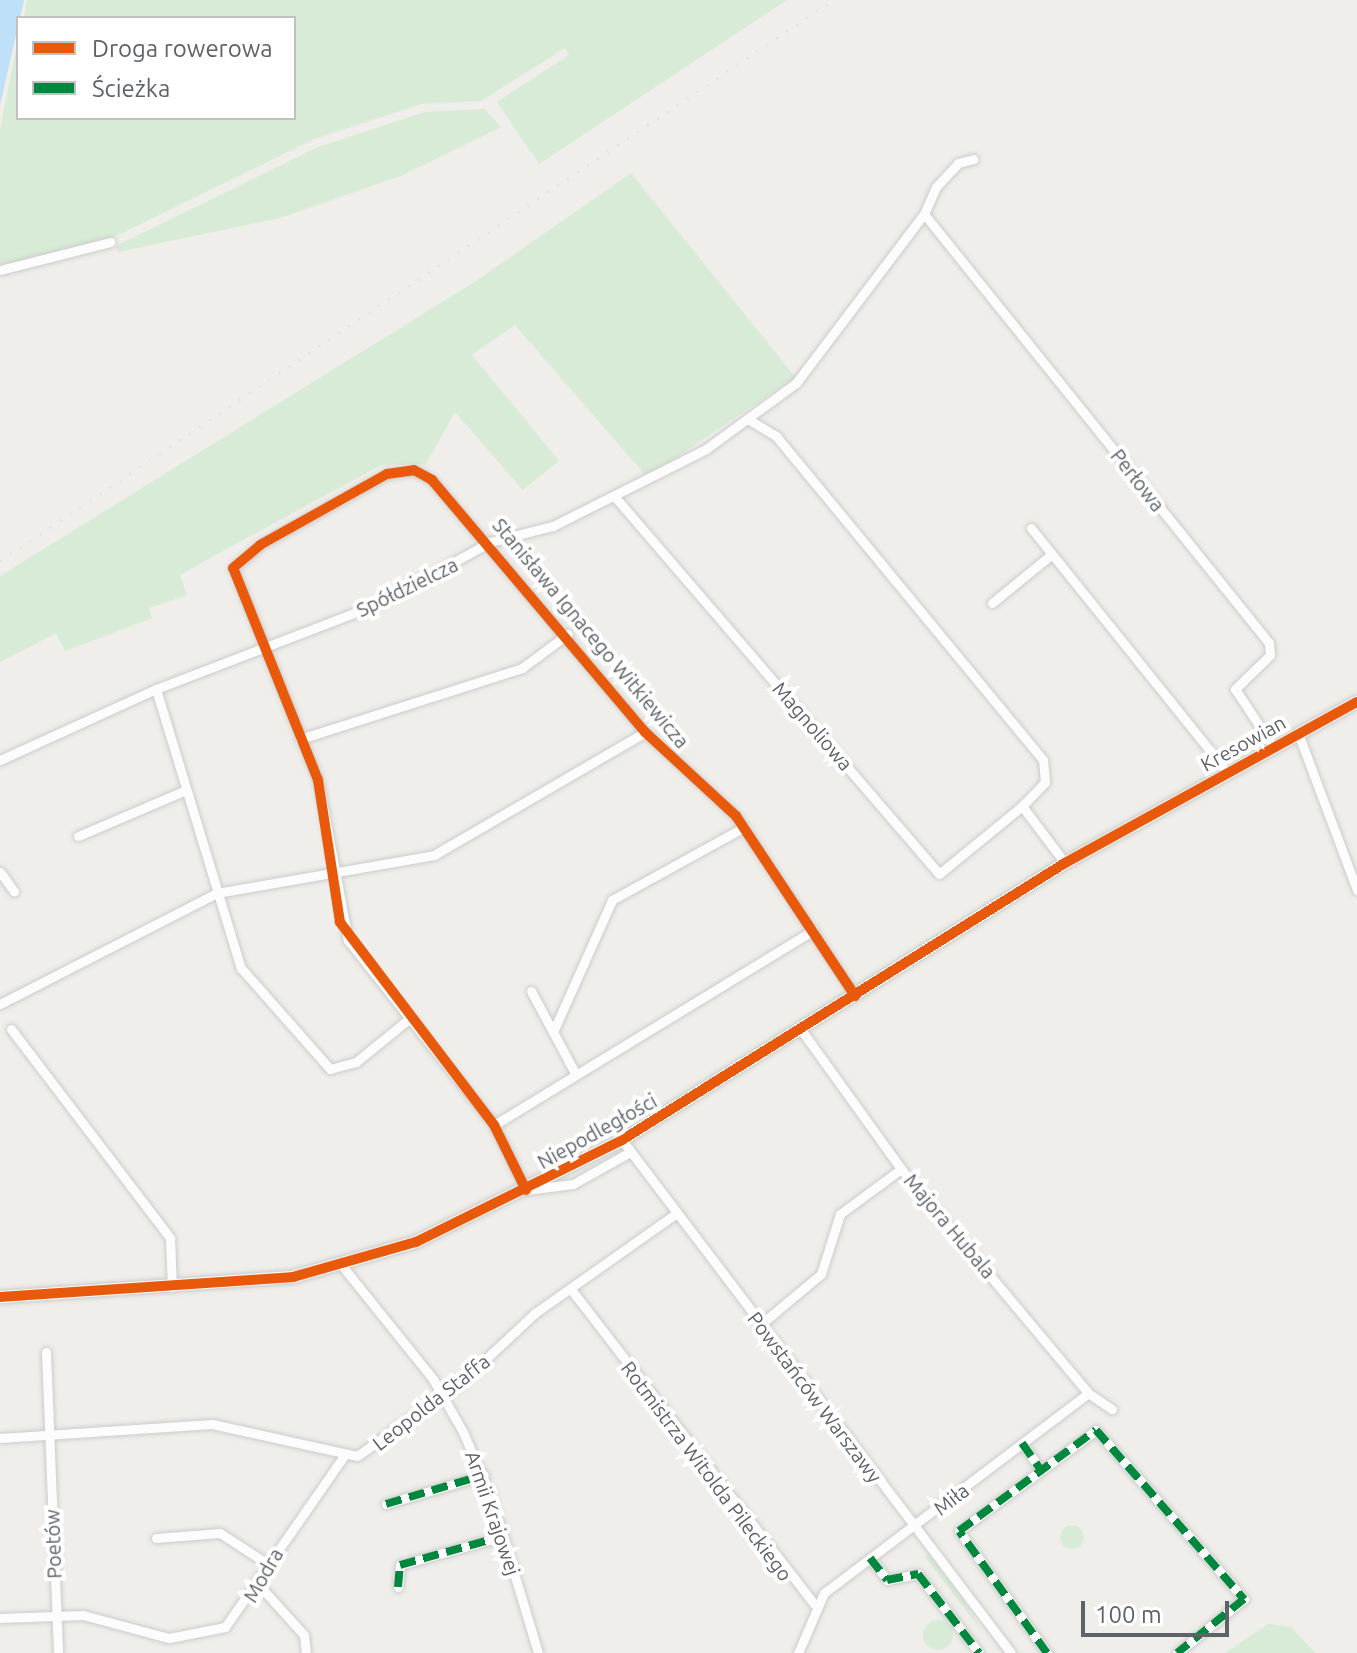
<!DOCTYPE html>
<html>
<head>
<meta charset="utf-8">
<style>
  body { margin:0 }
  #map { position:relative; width:1357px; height:1653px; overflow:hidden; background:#efeeea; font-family:Ubuntu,sans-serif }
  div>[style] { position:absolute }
  .green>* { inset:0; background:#d8ebd6 }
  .round { border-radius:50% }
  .water>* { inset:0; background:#bfe0f9 }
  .roads { filter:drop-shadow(0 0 2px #cbcccc) drop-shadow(0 0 2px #cbcccc) }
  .minor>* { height:9px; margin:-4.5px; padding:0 4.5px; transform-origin:4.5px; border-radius:4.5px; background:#fdfcfc }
  .tertiary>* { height:12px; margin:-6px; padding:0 6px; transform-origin:6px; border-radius:6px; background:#fdfcfc }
  .rail>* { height:3px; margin-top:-1.5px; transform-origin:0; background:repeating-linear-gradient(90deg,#e4e4e4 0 2px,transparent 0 12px) }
  .quiet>* { height:8px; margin-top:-4px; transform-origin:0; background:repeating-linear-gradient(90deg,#00873e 0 16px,transparent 0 24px) }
  .cycleway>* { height:10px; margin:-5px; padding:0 5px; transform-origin:5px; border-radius:5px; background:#e8590c }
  span { translate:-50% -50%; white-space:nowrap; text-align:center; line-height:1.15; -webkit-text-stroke:8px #fff; paint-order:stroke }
  .street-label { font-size:20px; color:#5f6368 }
  .legend { position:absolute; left:16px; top:16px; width:280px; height:104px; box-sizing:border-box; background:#fff; border:2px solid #bfc1c3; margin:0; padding:10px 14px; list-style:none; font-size:24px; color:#5f6368 }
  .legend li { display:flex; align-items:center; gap:16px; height:40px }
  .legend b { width:40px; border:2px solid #bfc1c3 }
  .scale { position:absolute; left:1081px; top:1601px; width:148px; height:36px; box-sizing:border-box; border:4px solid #5f6368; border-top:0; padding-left:10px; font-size:24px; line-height:28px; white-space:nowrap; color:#5f6368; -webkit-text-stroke:6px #fff; paint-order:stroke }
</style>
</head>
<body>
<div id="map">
  <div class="green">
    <i style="clip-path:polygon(27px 0,787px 0,539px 164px,497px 102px,569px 55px,565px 48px,481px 101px,422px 104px,314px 139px,112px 238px,0 268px,0 130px,18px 39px,18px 118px,294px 118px,294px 18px,24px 18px)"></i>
    <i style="clip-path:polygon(485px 109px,501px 127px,401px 176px,280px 218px,118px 252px,116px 246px,318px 147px,425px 112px)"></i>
    <i style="clip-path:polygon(631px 173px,795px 377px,647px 477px,515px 325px,472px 355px,559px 461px,523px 490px,455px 412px,426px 464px,381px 465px,223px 551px,180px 575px,187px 595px,149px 608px,152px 618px,65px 651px,56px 633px,0 662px,0 576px,476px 281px)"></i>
    <i class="round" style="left:1060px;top:1525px;width:24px;height:24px"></i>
    <i style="clip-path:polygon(928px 1554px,964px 1601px,981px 1630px,925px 1557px)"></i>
    <i class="round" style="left:923px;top:1620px;width:30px;height:30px"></i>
    <i style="clip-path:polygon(1268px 1624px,1291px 1627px,1315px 1653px,1225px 1653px)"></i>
  </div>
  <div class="water">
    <i style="clip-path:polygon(0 0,24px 0,0 105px)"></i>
  </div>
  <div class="roads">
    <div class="minor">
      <i style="left:924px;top:214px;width:551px;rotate:51.19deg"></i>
      <i style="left:1269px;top:643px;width:12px;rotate:85deg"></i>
      <i style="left:1270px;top:655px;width:49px;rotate:135.8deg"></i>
      <i style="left:1235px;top:689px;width:69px;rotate:56.3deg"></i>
      <i style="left:0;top:270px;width:114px;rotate:-14.2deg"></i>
      <i style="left:615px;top:497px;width:497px;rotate:49.3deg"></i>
      <i style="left:939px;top:874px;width:107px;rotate:-39.3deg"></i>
      <i style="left:1022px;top:806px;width:33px;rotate:-46deg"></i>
      <i style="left:1045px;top:782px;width:22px;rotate:-95deg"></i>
      <i style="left:1043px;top:760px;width:420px;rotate:-129.5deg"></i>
      <i style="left:776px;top:436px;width:33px;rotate:-149deg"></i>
      <i style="left:1031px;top:528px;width:314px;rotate:51.2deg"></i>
      <i style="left:992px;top:603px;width:77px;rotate:-39.2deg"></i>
      <i style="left:156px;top:689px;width:292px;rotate:73.1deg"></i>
      <i style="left:241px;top:968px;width:135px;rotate:48.6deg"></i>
      <i style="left:330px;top:1069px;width:27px;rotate:-15deg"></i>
      <i style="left:356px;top:1062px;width:70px;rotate:-39.2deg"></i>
      <i style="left:1298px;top:733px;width:168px;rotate:69.4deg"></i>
      <i style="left:300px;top:739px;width:233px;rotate:-17.7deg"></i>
      <i style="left:522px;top:668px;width:57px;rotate:-36.5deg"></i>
      <i style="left:0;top:760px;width:171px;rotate:-24.5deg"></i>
      <i style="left:156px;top:689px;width:240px;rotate:-21deg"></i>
      <i style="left:380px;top:603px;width:126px;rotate:-29deg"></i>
      <i style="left:490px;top:542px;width:65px;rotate:-14.3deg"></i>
      <i style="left:553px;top:526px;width:171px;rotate:-26.7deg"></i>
      <i style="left:706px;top:449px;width:112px;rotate:-36.3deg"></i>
      <i style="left:796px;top:383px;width:212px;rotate:-52.9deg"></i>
      <i style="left:924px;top:214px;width:30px;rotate:-66deg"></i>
      <i style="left:936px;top:187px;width:33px;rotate:-47deg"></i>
      <i style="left:958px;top:163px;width:16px;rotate:-14deg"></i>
      <i style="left:1022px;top:806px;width:71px;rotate:53deg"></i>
      <i style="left:78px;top:836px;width:117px;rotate:-23.1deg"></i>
      <i style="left:0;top:872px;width:24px;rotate:54deg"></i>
      <i style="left:531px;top:991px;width:95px;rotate:61.8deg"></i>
      <i style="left:0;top:1004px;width:244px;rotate:-27.1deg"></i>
      <i style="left:217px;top:893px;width:220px;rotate:-9.9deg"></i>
      <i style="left:434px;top:855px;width:244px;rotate:-30.2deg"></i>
      <i style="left:11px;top:1029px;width:263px;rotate:52.7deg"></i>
      <i style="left:170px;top:1238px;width:49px;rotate:87.7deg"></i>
      <i style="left:802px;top:1031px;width:170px;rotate:54.3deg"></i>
      <i style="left:901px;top:1169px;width:292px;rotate:50.1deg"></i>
      <i style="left:1088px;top:1393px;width:29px;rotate:34deg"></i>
      <i style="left:553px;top:1032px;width:145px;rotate:-65.9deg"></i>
      <i style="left:612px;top:900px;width:151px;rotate:-28.9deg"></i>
      <i style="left:494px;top:1125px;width:374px;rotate:-31.4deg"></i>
      <i style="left:622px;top:1140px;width:644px;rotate:52.83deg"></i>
      <i style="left:630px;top:1152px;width:65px;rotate:150.7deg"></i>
      <i style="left:573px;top:1184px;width:47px;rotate:172.7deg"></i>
      <i style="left:526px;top:1190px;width:72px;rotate:-116.2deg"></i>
      <i style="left:494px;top:1125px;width:236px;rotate:-128.3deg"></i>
      <i style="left:348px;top:940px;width:163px;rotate:-100.6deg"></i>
      <i style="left:318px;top:780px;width:228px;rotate:-111.8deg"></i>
      <i style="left:233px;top:568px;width:35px;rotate:-40deg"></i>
      <i style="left:260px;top:545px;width:145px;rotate:-29.2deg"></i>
      <i style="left:387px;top:474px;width:27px;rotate:-8deg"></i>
      <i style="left:414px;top:470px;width:21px;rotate:29deg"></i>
      <i style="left:432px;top:480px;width:330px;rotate:49.8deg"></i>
      <i style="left:645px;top:732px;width:124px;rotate:42.7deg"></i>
      <i style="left:736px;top:816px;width:216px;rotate:56.5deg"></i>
      <i style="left:343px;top:1267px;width:144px;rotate:51.2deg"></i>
      <i style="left:433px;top:1379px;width:61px;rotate:60.5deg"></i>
      <i style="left:463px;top:1432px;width:71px;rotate:66.7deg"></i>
      <i style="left:491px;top:1497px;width:163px;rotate:73.2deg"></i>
      <i style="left:573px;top:1292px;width:394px;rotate:52.3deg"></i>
      <i style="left:760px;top:1325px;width:80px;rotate:-39.9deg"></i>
      <i style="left:821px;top:1274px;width:63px;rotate:-72.4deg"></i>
      <i style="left:840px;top:1214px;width:76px;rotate:-36.4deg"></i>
      <i style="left:46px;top:1352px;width:301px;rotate:87.7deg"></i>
      <i style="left:0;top:1438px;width:212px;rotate:-3.8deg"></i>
      <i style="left:212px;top:1424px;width:148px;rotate:12.4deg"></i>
      <i style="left:357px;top:1456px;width:123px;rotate:-35.1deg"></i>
      <i style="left:458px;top:1385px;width:105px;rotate:-43.1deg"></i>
      <i style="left:535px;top:1313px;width:170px;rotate:-35.2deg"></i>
      <i style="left:1022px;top:1443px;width:32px;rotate:55deg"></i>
      <i style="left:386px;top:1504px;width:102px;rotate:-16.5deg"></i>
      <i style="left:156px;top:1538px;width:64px;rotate:-4.5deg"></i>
      <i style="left:220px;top:1533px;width:55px;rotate:33.1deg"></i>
      <i style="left:870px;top:1558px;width:28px;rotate:52deg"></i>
      <i style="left:887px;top:1580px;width:32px;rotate:-11deg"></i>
      <i style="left:918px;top:1574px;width:100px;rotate:52.3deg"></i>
      <i style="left:258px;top:1584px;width:69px;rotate:48deg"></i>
      <i style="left:304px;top:1635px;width:18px;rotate:84deg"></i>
      <i style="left:398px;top:1587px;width:22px;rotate:-85deg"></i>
      <i style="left:400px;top:1565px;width:107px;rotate:-15.7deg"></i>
      <i style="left:0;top:1618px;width:83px;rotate:-2.1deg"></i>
      <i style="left:83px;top:1615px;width:89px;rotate:15deg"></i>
      <i style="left:169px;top:1638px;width:57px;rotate:-11.1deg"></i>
      <i style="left:225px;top:1627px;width:208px;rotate:-55.2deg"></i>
      <i style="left:798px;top:1653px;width:65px;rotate:-66.6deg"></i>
      <i style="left:824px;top:1593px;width:331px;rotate:-37.1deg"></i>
      <i style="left:1047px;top:1653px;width:150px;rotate:-125.8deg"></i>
      <i style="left:959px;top:1531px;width:170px;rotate:-36.4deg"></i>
      <i style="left:1096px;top:1430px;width:225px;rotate:48.8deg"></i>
      <i style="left:1244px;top:1599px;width:86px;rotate:141.1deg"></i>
    </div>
    <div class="tertiary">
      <i style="left:0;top:1297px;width:294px;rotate:-3.9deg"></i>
      <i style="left:293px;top:1277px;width:128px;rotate:-15.9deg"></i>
      <i style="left:416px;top:1242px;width:230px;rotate:-26.3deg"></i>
      <i style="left:622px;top:1140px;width:522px;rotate:-32.02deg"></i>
      <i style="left:1065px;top:863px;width:333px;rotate:-28.9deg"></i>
    </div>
  </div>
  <div class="rail">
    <i style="left:0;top:561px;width:1004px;rotate:-33.96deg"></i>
  </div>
  <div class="quiet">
    <i style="left:1022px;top:1443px;width:32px;rotate:55deg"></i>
    <i style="left:386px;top:1504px;width:102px;rotate:-16.5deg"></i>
    <i style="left:870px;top:1558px;width:28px;rotate:52deg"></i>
    <i style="left:887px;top:1580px;width:32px;rotate:-11deg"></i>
    <i style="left:918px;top:1574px;width:100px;rotate:52.3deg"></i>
    <i style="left:398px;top:1587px;width:22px;rotate:-85deg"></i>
    <i style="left:400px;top:1565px;width:107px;rotate:-15.7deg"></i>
    <i style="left:1047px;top:1653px;width:150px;rotate:-125.8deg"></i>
    <i style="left:959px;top:1531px;width:170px;rotate:-36.4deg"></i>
    <i style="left:1096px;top:1430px;width:225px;rotate:48.8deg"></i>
    <i style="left:1244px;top:1599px;width:86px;rotate:141.1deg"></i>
  </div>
  <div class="cycleway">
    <i style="left:526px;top:1190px;width:72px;rotate:-116.2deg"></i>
    <i style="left:494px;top:1125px;width:255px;rotate:-127.2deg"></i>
    <i style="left:340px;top:922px;width:144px;rotate:-98.8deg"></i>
    <i style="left:318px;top:780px;width:228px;rotate:-111.8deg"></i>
    <i style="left:233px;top:568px;width:35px;rotate:-40deg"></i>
    <i style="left:260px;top:545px;width:145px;rotate:-29.2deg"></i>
    <i style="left:387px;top:474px;width:27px;rotate:-8deg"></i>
    <i style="left:414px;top:470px;width:21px;rotate:29deg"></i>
    <i style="left:432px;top:480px;width:330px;rotate:49.8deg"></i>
    <i style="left:645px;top:732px;width:124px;rotate:42.7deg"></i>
    <i style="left:736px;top:816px;width:216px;rotate:56.5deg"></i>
    <i style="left:0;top:1297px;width:294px;rotate:-3.9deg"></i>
    <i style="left:293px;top:1277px;width:128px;rotate:-15.9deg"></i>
    <i style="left:416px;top:1242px;width:230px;rotate:-26.3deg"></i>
    <i style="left:622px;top:1140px;width:522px;rotate:-32.02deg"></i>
    <i style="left:1065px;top:863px;width:333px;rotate:-28.9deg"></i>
  </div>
  <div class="street-label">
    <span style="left:1138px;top:480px;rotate:52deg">Perłowa</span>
    <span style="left:407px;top:587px;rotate:-26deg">Spółdzielcza</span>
    <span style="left:591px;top:633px;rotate:50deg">Stanisława Ignacego Witkiewicza</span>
    <span style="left:813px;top:726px;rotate:49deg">Magnoliowa</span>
    <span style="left:1243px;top:743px;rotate:-29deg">Kresowian</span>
    <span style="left:597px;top:1131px;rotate:-29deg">Niepodległości</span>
    <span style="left:950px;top:1226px;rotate:50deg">Majora Hubala</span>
    <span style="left:815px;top:1397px;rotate:53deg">Powstańców Warszawy</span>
    <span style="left:431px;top:1402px;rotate:-38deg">Leopolda Staffa</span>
    <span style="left:707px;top:1471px;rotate:53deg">Rotmistrza Witolda Pileckiego</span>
    <span style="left:951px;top:1499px;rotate:-37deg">Miła</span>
    <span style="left:493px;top:1513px;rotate:71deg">Armii Krajowej</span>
    <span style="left:53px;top:1544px;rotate:-92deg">Poetów</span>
    <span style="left:263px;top:1575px;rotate:-60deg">Modra</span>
  </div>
  <ul class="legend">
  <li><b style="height:10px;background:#e8590c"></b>Droga rowerowa</li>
  <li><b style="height:10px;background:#00873e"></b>Ścieżka</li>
  </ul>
  <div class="scale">100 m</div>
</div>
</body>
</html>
